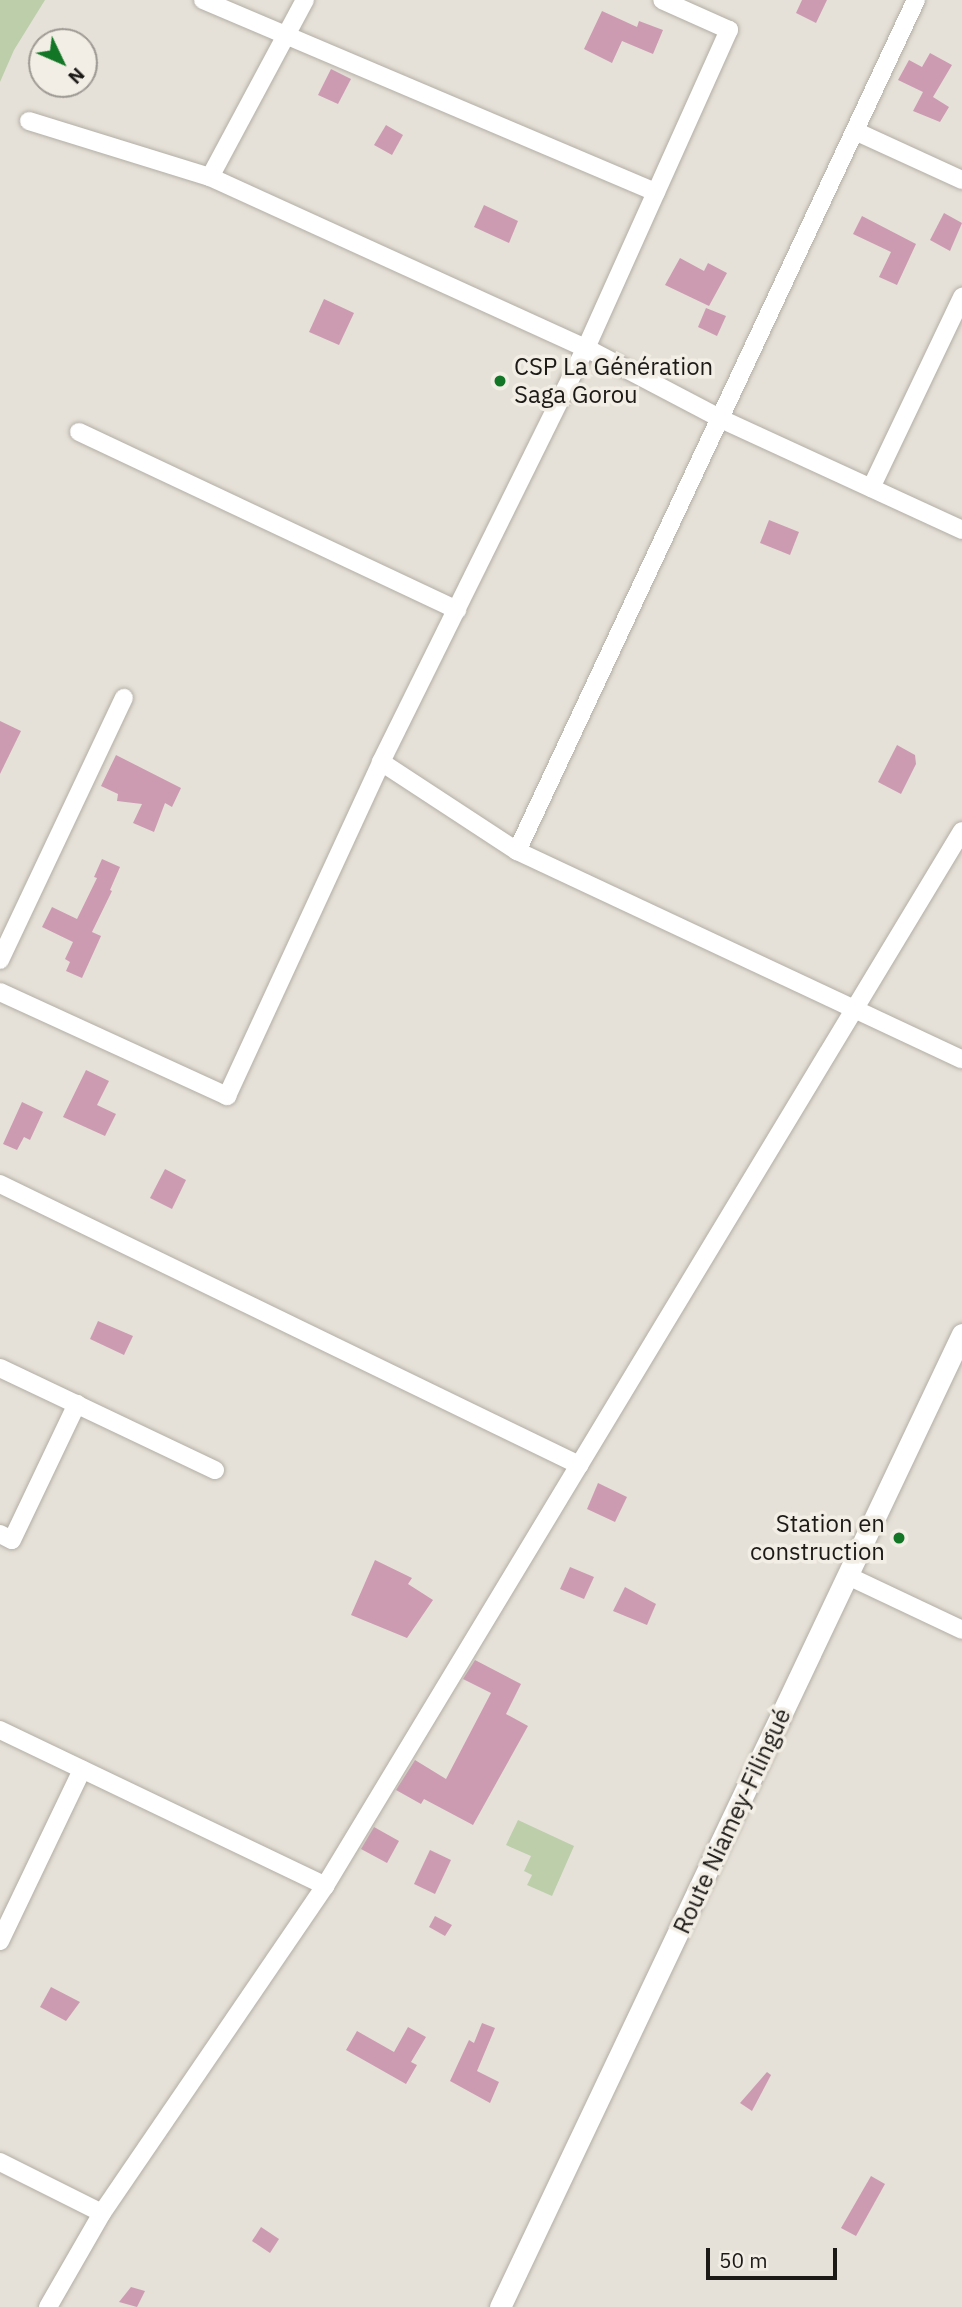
<!DOCTYPE html>
<html>
<head>
<meta charset="utf-8">
<style>
  body { margin:0 }
  #map { position:relative; width:962px; height:2307px; overflow:hidden; background:#e6e1d8; font-family:"IBM Plex Sans",sans-serif }
  div>[style] { position:absolute }
  .green>* { inset:0; background:#bccfaa }
  .building>* { inset:0; background:#cc9bb2 }
  .roads { filter:drop-shadow(0 0 2px #b3aea6) drop-shadow(0 0 2px #b3aea6) }
  .minor>* { height:18px; margin:-9px; padding:0 9px; transform-origin:9px; border-radius:9px; background:#fff }
  .major>* { height:21px; margin:-10.5px; padding:0 10.5px; transform-origin:10.5px; border-radius:10.5px; background:#fff }
  .dots>* { width:19px; height:19px; translate:-50% -50%; box-sizing:border-box; border:4px solid #f3eee5; border-radius:50% }
  span { translate:-50% -50%; white-space:nowrap; text-align:center; line-height:1.15; -webkit-text-stroke:7px #f3eee5; paint-order:stroke }
  .poi-label { font-size:24px; color:#1c1a17 }
  .left { translate:0 -50%; text-align:left }
  .right { translate:-100% -50%; text-align:right }
  .street-label { font-size:24px; color:#1c1a17 }
  .north { position:absolute; left:28px; top:28px; width:70px; height:70px; box-sizing:border-box; background:#f3eee5; border:2px solid #9d9993; border-radius:50%; rotate:134deg; font-size:19px; font-weight:700; line-height:28px; text-align:center; color:#1c1a17 }
  .north::after { content:''; display:block; margin:auto; width:24px; height:32px; background:#137626; clip-path:polygon(50% 0,100% 100%,50% 72%,0 100%) }
  .scale { position:absolute; left:706px; top:2248px; width:131px; height:32px; box-sizing:border-box; border:4px solid #1c1a17; border-top:0; padding-left:9px; font-size:21px; line-height:24px; white-space:nowrap; color:#1c1a17; -webkit-text-stroke:5px #f3eee5; paint-order:stroke }
</style>
</head>
<body>
<div id="map">
  <div class="green">
    <i style="clip-path:polygon(0 0,45px 0,14px 50px,0 82px)"></i>
    <i style="clip-path:polygon(518px 1820px,574px 1846px,552px 1896px,527px 1885px,532px 1875px,524px 1871px,531px 1856px,506px 1845px)"></i>
  </div>
  <div class="building">
    <i style="clip-path:polygon(802px 0,827px 0,816px 23px,796px 13px)"></i>
    <i style="clip-path:polygon(602px 11px,637px 27px,639px 21px,663px 30px,653px 54px,622px 41px,612px 63px,584px 49px)"></i>
    <i style="clip-path:polygon(930px 53px,952px 65px,933px 97px,949px 107px,940px 122px,913px 111px,923px 92px,898px 80px,909px 60px,922px 67px)"></i>
    <i style="clip-path:polygon(331px 69px,351px 79px,338px 104px,318px 95px)"></i>
    <i style="clip-path:polygon(386px 125px,403px 135px,392px 155px,374px 145px)"></i>
    <i style="clip-path:polygon(484px 205px,518px 221px,509px 243px,474px 227px)"></i>
    <i style="clip-path:polygon(944px 213px,962px 223px,950px 251px,930px 240px)"></i>
    <i style="clip-path:polygon(862px 216px,916px 244px,897px 285px,879px 277px,891px 252px,853px 234px)"></i>
    <i style="clip-path:polygon(680px 258px,704px 271px,708px 263px,727px 273px,709px 306px,665px 285px)"></i>
    <i style="clip-path:polygon(324px 299px,354px 313px,339px 345px,309px 332px)"></i>
    <i style="clip-path:polygon(706px 308px,726px 316px,717px 336px,698px 327px)"></i>
    <i style="clip-path:polygon(769px 520px,799px 532px,790px 555px,760px 543px)"></i>
    <i style="clip-path:polygon(0 721px,21px 731px,0 774px)"></i>
    <i style="clip-path:polygon(897px 745px,915px 755px,916px 764px,901px 794px,878px 782px)"></i>
    <i style="clip-path:polygon(116px 755px,181px 788px,172px 807px,165px 803px,154px 832px,133px 823px,142px 804px,117px 801px,118px 794px,101px 786px)"></i>
    <i style="clip-path:polygon(102px 859px,120px 867px,110px 890px,112px 891px,92px 932px,101px 936px,82px 978px,66px 971px,70px 962px,65px 959px,73px 942px,42px 927px,52px 907px,77px 919px,97px 878px,94px 877px)"></i>
    <i style="clip-path:polygon(86px 1070px,109px 1081px,97px 1105px,116px 1114px,105px 1136px,63px 1117px)"></i>
    <i style="clip-path:polygon(22px 1102px,43px 1112px,30px 1140px,24px 1137px,17px 1150px,3px 1144px)"></i>
    <i style="clip-path:polygon(165px 1169px,186px 1180px,172px 1209px,150px 1198px)"></i>
    <i style="clip-path:polygon(98px 1321px,133px 1336px,124px 1355px,90px 1339px)"></i>
    <i style="clip-path:polygon(598px 1483px,627px 1497px,615px 1522px,587px 1509px)"></i>
    <i style="clip-path:polygon(375px 1560px,412px 1578px,408px 1584px,433px 1600px,407px 1638px,351px 1615px)"></i>
    <i style="clip-path:polygon(570px 1567px,594px 1577px,584px 1599px,560px 1589px)"></i>
    <i style="clip-path:polygon(625px 1587px,656px 1604px,647px 1625px,613px 1611px)"></i>
    <i style="clip-path:polygon(475px 1660px,521px 1684px,506px 1714px,528px 1726px,473px 1825px,424px 1799px,421px 1804px,396px 1790px,415px 1760px,446px 1779px,491px 1693px,463px 1679px)"></i>
    <i style="clip-path:polygon(374px 1827px,399px 1841px,387px 1863px,361px 1849px)"></i>
    <i style="clip-path:polygon(430px 1850px,451px 1860px,435px 1894px,414px 1884px)"></i>
    <i style="clip-path:polygon(435px 1916px,452px 1925px,445px 1936px,429px 1927px)"></i>
    <i style="clip-path:polygon(51px 1987px,80px 2002px,66px 2021px,40px 2007px)"></i>
    <i style="clip-path:polygon(482px 2023px,495px 2028px,477px 2071px,499px 2082px,490px 2103px,450px 2081px,469px 2040px,474px 2043px)"></i>
    <i style="clip-path:polygon(408px 2027px,426px 2037px,411px 2062px,417px 2065px,406px 2084px,346px 2050px,357px 2031px,394px 2052px)"></i>
    <i style="clip-path:polygon(767px 2072px,771px 2075px,752px 2111px,740px 2103px)"></i>
    <i style="clip-path:polygon(871px 2176px,885px 2184px,856px 2236px,841px 2228px)"></i>
    <i style="clip-path:polygon(261px 2227px,279px 2239px,270px 2253px,252px 2241px)"></i>
    <i style="clip-path:polygon(131px 2287px,145px 2291px,137px 2307px,119px 2302px)"></i>
  </div>
  <div class="roads">
    <div class="minor">
      <i style="left:203px;top:0;width:492px;rotate:23deg"></i>
      <i style="left:29px;top:121px;width:189px;rotate:17.2deg"></i>
      <i style="left:210px;top:177px;width:413px;rotate:24.5deg"></i>
      <i style="left:586px;top:348px;width:153px;rotate:27.7deg"></i>
      <i style="left:721px;top:419px;width:265px;rotate:24.7deg"></i>
      <i style="left:855px;top:131px;width:118px;rotate:24.6deg"></i>
      <i style="left:210px;top:177px;width:201px;rotate:-61.8deg"></i>
      <i style="left:79px;top:432px;width:418px;rotate:25.2deg"></i>
      <i style="left:871px;top:488px;width:212px;rotate:-64.5deg"></i>
      <i style="left:381px;top:762px;width:163px;rotate:33.2deg"></i>
      <i style="left:517px;top:851px;width:491px;rotate:25.1deg"></i>
      <i style="left:517px;top:851px;width:940px;rotate:-64.88deg"></i>
      <i style="left:0;top:960px;width:290px;rotate:-64.7deg"></i>
      <i style="left:0;top:992px;width:250px;rotate:24.6deg"></i>
      <i style="left:227px;top:1096px;width:368px;rotate:-65.2deg"></i>
      <i style="left:381px;top:762px;width:462px;rotate:-63.7deg"></i>
      <i style="left:586px;top:348px;width:349px;rotate:-65.8deg"></i>
      <i style="left:729px;top:30px;width:73px;rotate:-155.9deg"></i>
      <i style="left:0;top:1184px;width:644px;rotate:25.89deg"></i>
      <i style="left:0;top:1368px;width:238px;rotate:25.4deg"></i>
      <i style="left:0;top:1534px;width:13px;rotate:27deg"></i>
      <i style="left:12px;top:1540px;width:151px;rotate:-64.5deg"></i>
      <i style="left:848px;top:1576px;width:126px;rotate:25.3deg"></i>
      <i style="left:0;top:1730px;width:361px;rotate:25.6deg"></i>
      <i style="left:0;top:1941px;width:190px;rotate:-64.4deg"></i>
      <i style="left:0;top:2162px;width:114px;rotate:26.6deg"></i>
      <i style="left:48px;top:2307px;width:108px;rotate:-60.1deg"></i>
      <i style="left:102px;top:2213px;width:396px;rotate:-55.7deg"></i>
      <i style="left:325px;top:1886px;width:1232px;rotate:-58.88deg"></i>
    </div>
    <div class="major">
      <i style="left:500px;top:2307px;width:1077px;rotate:-64.6deg"></i>
    </div>
  </div>
  <div class="dots">
    <i style="left:500px;top:381px;background:#137626"></i>
    <i style="left:899px;top:1538px;background:#137626"></i>
  </div>
  <div class="poi-label">
    <span class="left" style="left:514px;top:381px">CSP La Génération<br>Saga Gorou</span>
    <span class="right" style="left:885px;top:1538px">Station en<br>construction</span>
  </div>
  <div class="street-label">
    <span style="left:732px;top:1821px;rotate:-65deg">Route Niamey-Filingué</span>
  </div>
  <div class="north">N</div>
  <div class="scale">50 m</div>
</div>
</body>
</html>
